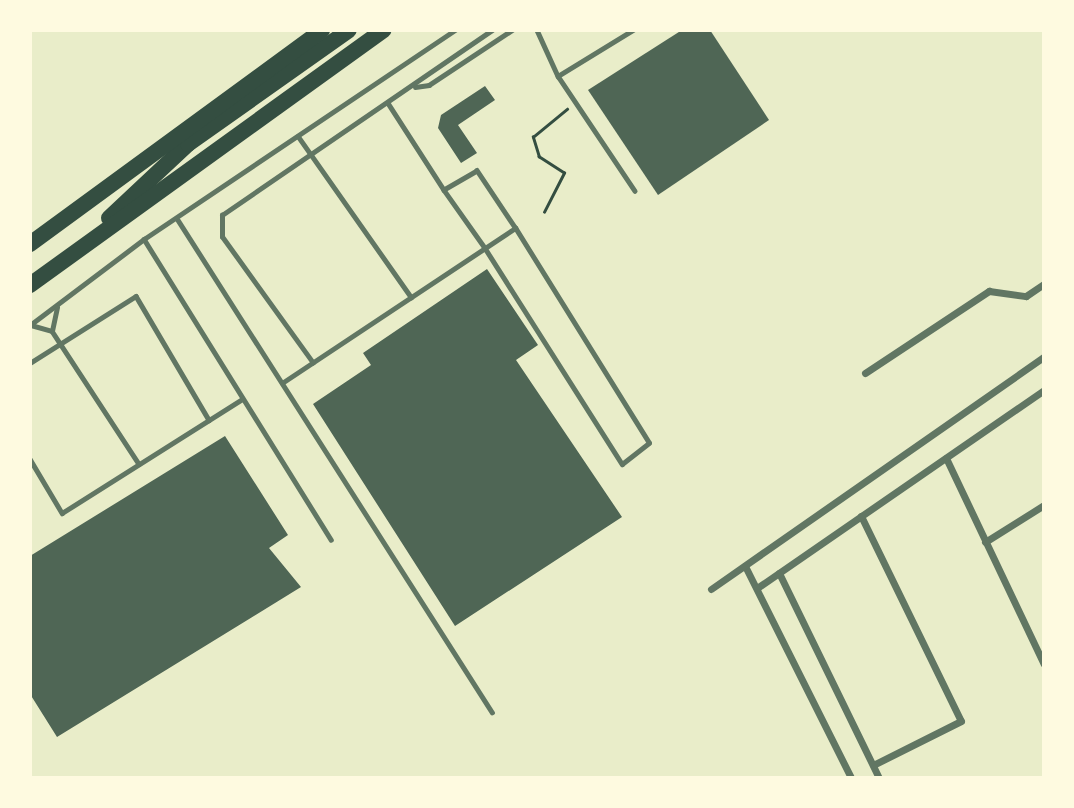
<!DOCTYPE html>
<html>
<head>
<meta charset="utf-8">
<style>
  body { margin:0 }
  #map { position:relative; width:1074px; height:808px; overflow:hidden; background:#e9edc9; font-family:Ubuntu,sans-serif }
  div>[style] { position:absolute }
  .building>* { inset:0; background:#4f6655 }
  .path>* { height:2.5px; margin:-1.25px; padding:0 1.25px; transform-origin:1.25px; border-radius:1.25px; background:#344e41 }
  .service>* { height:4.5px; margin:-2.25px; padding:0 2.25px; transform-origin:2.25px; border-radius:2.25px; background:#617663 }
  .minor>* { height:7px; margin:-3.5px; padding:0 3.5px; transform-origin:3.5px; border-radius:3.5px; background:#617663 }
  .trunk>* { height:16px; margin:-8px; padding:0 8px; transform-origin:8px; border-radius:8px; background:#344e41 }
  span { translate:-50% -50%; white-space:nowrap; text-align:center; line-height:1.15; -webkit-text-stroke:5px #fefae0; paint-order:stroke }
  .frame { position:absolute; inset:0; border:32px solid #fefae0; pointer-events:none }
</style>
</head>
<body>
<div id="map">
  <div class="building">
    <i style="clip-path:polygon(682px 30px,710px 30px,769px 120px,658px 195px,588px 90px)"></i>
    <i style="clip-path:polygon(485px 86px,495px 100px,458px 125px,477px 153px,461px 163px,438px 128px,441px 115px)"></i>
    <i style="clip-path:polygon(487px 269px,538px 345px,516px 360px,622px 517px,455px 626px,313px 404px,371px 365px,363px 353px)"></i>
    <i style="clip-path:polygon(225px 436px,288px 535px,269px 548px,301px 587px,57px 737px,30px 694px,30px 556px)"></i>
  </div>
  <div class="path">
    <i style="left:544px;top:212px;width:44px;rotate:-62.9deg"></i>
    <i style="left:564px;top:173px;width:30px;rotate:-147deg"></i>
    <i style="left:539px;top:157px;width:21px;rotate:-107deg"></i>
    <i style="left:533px;top:137px;width:44px;rotate:-39.5deg"></i>
  </div>
  <div class="service">
    <i style="left:537px;top:30px;width:51px;rotate:65.5deg"></i>
    <i style="left:558px;top:76px;width:138px;rotate:56.2deg"></i>
    <i style="left:558px;top:76px;width:88px;rotate:-31.5deg"></i>
    <i style="left:415px;top:87px;width:14px;rotate:-8deg"></i>
    <i style="left:429px;top:85px;width:100px;rotate:-33.5deg"></i>
    <i style="left:388px;top:103px;width:103px;rotate:57.2deg"></i>
    <i style="left:444px;top:190px;width:71px;rotate:54.7deg"></i>
    <i style="left:485px;top:248px;width:256px;rotate:57.6deg"></i>
    <i style="left:622px;top:464px;width:34px;rotate:-38deg"></i>
    <i style="left:649px;top:443px;width:253px;rotate:-121.9deg"></i>
    <i style="left:515px;top:228px;width:69px;rotate:-123.7deg"></i>
    <i style="left:477px;top:171px;width:38px;rotate:150deg"></i>
    <i style="left:298px;top:136px;width:197px;rotate:54.9deg"></i>
    <i style="left:178px;top:220px;width:584px;rotate:57.45deg"></i>
    <i style="left:144px;top:239px;width:354px;rotate:58.1deg"></i>
    <i style="left:30px;top:325px;width:143px;rotate:-37deg"></i>
    <i style="left:144px;top:239px;width:375px;rotate:-33.9deg"></i>
    <i style="left:31px;top:325px;width:22px;rotate:16deg"></i>
    <i style="left:52px;top:331px;width:159px;rotate:56.8deg"></i>
    <i style="left:52px;top:331px;width:24px;rotate:-78deg"></i>
    <i style="left:30px;top:363px;width:125px;rotate:-32.3deg"></i>
    <i style="left:136px;top:296px;width:144px;rotate:59.5deg"></i>
    <i style="left:313px;top:363px;width:155px;rotate:-125.8deg"></i>
    <i style="left:222px;top:237px;width:22px;rotate:-90deg"></i>
    <i style="left:222px;top:215px;width:327px;rotate:-34.4deg"></i>
    <i style="left:282px;top:383px;width:280px;rotate:-33.6deg"></i>
    <i style="left:30px;top:459px;width:63px;rotate:59.3deg"></i>
    <i style="left:62px;top:513px;width:213px;rotate:-32.3deg"></i>
  </div>
  <div class="minor">
    <i style="left:865px;top:373px;width:149px;rotate:-33.5deg"></i>
    <i style="left:989px;top:291px;width:37px;rotate:8deg"></i>
    <i style="left:1026px;top:296px;width:22px;rotate:-34deg"></i>
    <i style="left:946px;top:458px;width:228px;rotate:64.6deg"></i>
    <i style="left:861px;top:516px;width:228px;rotate:64deg"></i>
    <i style="left:961px;top:721px;width:98px;rotate:153.4deg"></i>
    <i style="left:985px;top:542px;width:70px;rotate:-32.1deg"></i>
    <i style="left:745px;top:566px;width:237px;rotate:63.4deg"></i>
    <i style="left:779px;top:573px;width:228px;rotate:64deg"></i>
    <i style="left:757px;top:588px;width:349px;rotate:-34.6deg"></i>
    <i style="left:711px;top:589px;width:406px;rotate:-34.9deg"></i>
  </div>
  <div class="trunk">
    <i style="left:109px;top:218px;width:108px;rotate:-43.1deg"></i>
    <i style="left:188px;top:144px;width:197px;rotate:-35.3deg"></i>
    <i style="left:30px;top:244px;width:362px;rotate:-36.2deg"></i>
    <i style="left:30px;top:285px;width:436px;rotate:-35.8deg"></i>
  </div>
  <div class="frame"></div>
</div>
</body>
</html>
